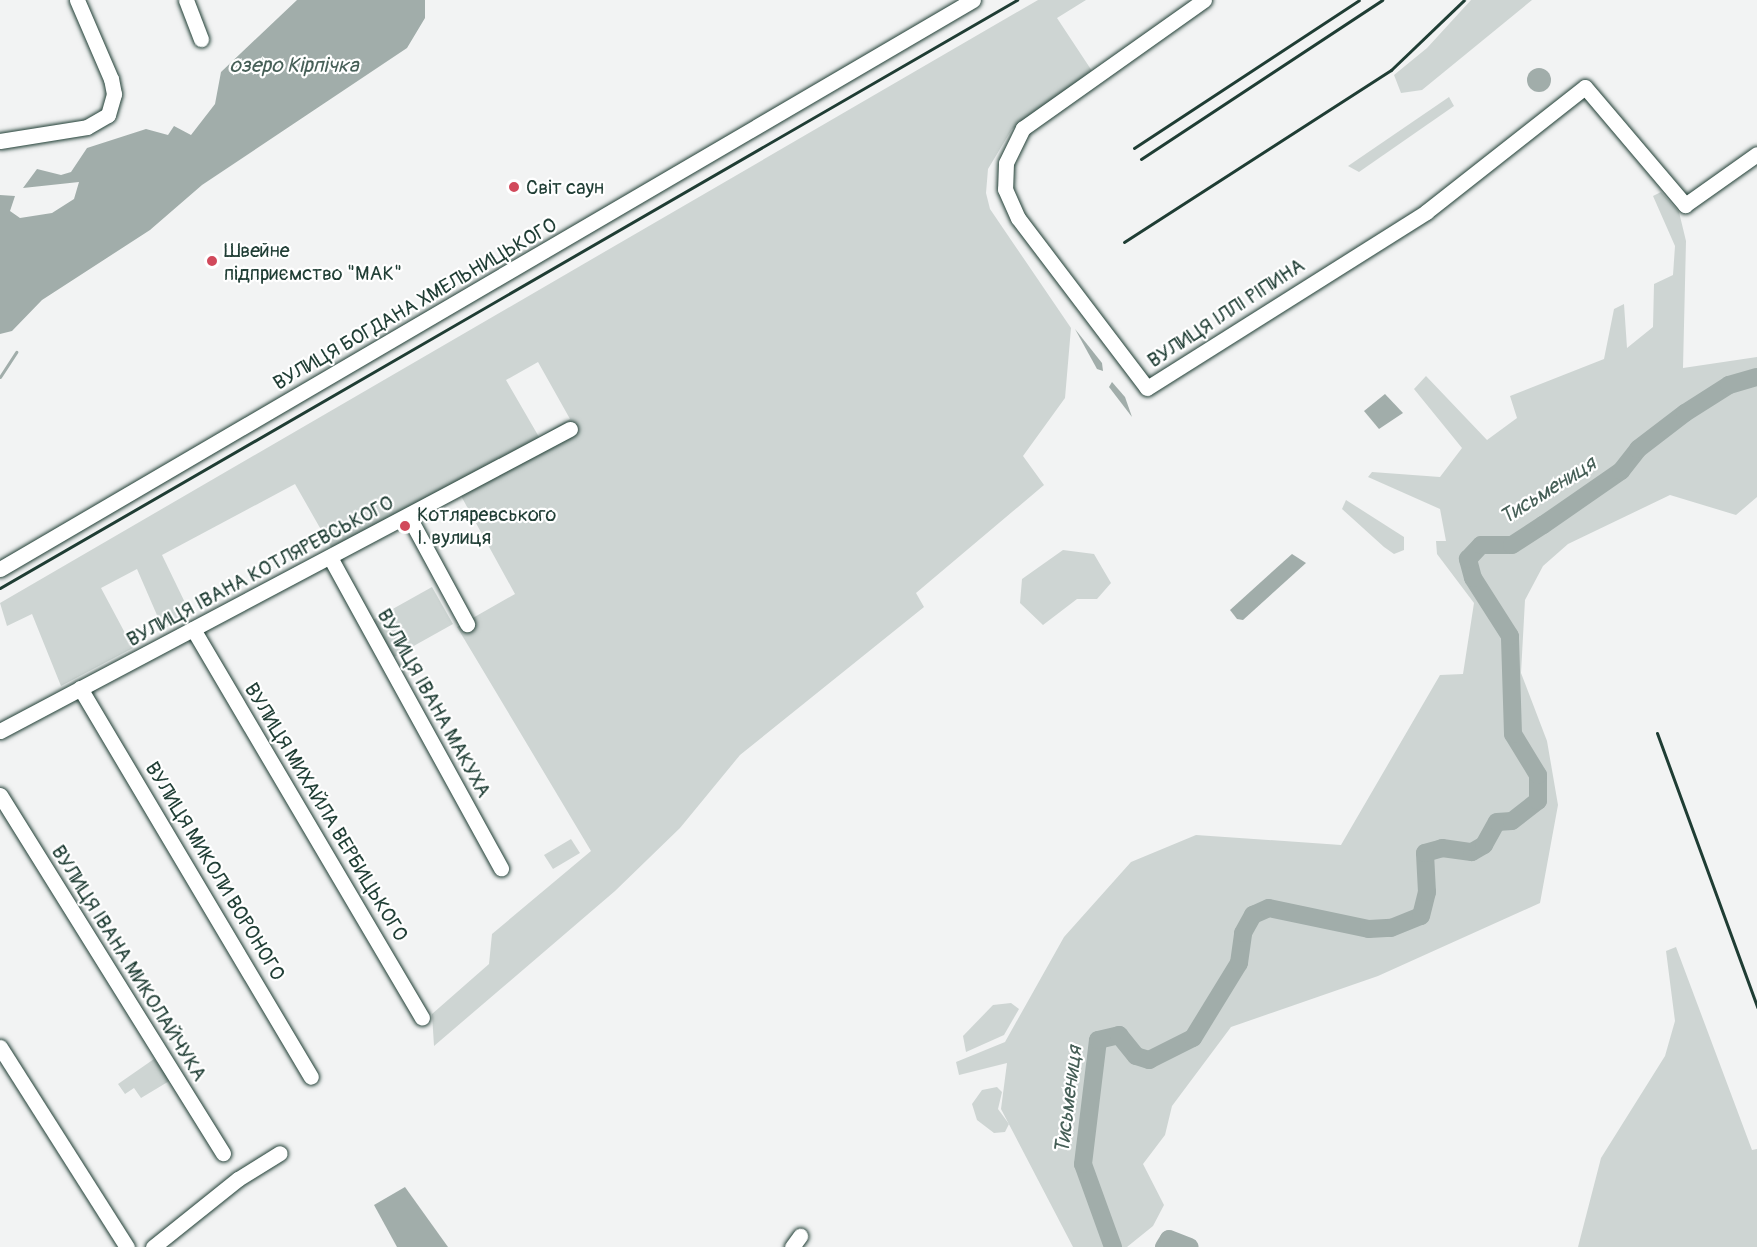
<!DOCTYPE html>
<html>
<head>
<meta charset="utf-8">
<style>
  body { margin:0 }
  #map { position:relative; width:1757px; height:1247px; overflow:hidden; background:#f2f3f3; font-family:Pangolin,sans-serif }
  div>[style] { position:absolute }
  .green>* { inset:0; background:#ced5d3 }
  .water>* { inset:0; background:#a1adaa }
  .round { border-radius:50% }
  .stream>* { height:3px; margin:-1.5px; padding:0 1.5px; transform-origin:1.5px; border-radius:1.5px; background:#a1adaa }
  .river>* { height:18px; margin:-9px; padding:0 9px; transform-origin:9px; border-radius:9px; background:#a1adaa }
  .roads { filter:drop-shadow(0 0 2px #1f3d34) drop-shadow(0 0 2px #1f3d34) }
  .minor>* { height:15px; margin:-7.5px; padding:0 7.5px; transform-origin:7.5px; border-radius:7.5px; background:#fff }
  .rail>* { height:3px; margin:-1.5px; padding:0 1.5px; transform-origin:1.5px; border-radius:1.5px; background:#1f3d34 }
  .dots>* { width:16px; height:16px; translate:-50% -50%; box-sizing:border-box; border:3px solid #fff; border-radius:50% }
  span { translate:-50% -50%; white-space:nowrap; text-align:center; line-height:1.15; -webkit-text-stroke:4.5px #fff; paint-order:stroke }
  .poi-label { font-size:20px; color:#1f3d34 }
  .left { translate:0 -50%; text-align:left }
  .street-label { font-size:20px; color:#1f3d34 }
  .water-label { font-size:21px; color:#465f57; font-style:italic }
</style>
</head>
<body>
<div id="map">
  <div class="green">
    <i style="clip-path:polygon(evenodd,1038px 0,1086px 0,1057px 18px,1092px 71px,1012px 129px,988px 169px,986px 193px,990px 209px,1071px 328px,1065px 398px,1023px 456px,1044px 485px,916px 593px,924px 607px,740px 755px,680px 828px,615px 891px,434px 1046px,432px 1014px,489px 964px,492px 934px,591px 851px,457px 627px,515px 594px,455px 485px,332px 549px,295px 484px,162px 555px,191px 615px,163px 629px,137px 569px,101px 588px,133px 648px,61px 686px,32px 614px,7px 626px,0 603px,1038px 0,538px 362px,570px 419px,539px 437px,506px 380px,538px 362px)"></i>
    <i style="clip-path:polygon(1471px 0,1532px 0,1422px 90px,1401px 93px,1394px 75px,1427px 48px)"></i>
    <i style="clip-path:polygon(1449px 97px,1454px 106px,1359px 172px,1348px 166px)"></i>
    <i style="clip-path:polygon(1661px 192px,1679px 212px,1686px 241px,1683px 368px,1757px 357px,1757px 497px,1736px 515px,1670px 495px,1568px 544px,1543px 566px,1525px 600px,1521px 673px,1547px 741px,1558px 805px,1540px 903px,1378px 976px,1231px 1027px,1172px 1106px,1165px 1135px,1143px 1164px,1164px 1205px,1153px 1226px,1127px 1247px,1073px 1247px,1001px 1109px,1007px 1063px,959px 1075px,956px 1062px,1005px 1042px,1064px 937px,1131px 862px,1196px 835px,1341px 845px,1440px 675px,1463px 674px,1474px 603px,1437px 554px,1436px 541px,1446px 541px,1440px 509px,1368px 477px,1372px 472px,1440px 477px,1462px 448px,1414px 389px,1426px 376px,1487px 440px,1517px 418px,1510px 396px,1604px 359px,1614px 309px,1624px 304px,1627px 348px,1653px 327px,1654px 284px,1673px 275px,1675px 246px,1653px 196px)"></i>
    <i style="clip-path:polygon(1346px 500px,1404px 537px,1404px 550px,1394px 554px,1384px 547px,1342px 509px)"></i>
    <i style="clip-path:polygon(1063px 550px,1094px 554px,1111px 583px,1097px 599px,1077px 599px,1043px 625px,1020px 603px,1022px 579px)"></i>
    <i style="clip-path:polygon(432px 587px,453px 624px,394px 657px,373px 620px)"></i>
    <i style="clip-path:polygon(571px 839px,580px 853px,553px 869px,544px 855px)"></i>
    <i style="clip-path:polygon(1676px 947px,1752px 1150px,1757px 1149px,1757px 1247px,1578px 1247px,1601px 1158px,1665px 1056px,1675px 1021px,1666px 951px)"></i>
    <i style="clip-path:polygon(993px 1005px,1011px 1003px,1019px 1009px,1004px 1035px,966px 1052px,963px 1036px)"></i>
    <i style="clip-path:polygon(154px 1059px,171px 1080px,141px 1098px,134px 1088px,125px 1094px,118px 1084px)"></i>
    <i style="clip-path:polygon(997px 1087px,1002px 1092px,998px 1109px,1009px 1124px,1005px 1132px,994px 1133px,977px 1120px,972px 1104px,982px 1090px)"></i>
  </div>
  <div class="water">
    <i style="clip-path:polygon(297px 0,425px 0,425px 18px,407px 48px,202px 185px,150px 230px,42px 300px,12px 331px,0 334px,0 195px,15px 196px,10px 211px,20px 218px,52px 213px,74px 199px,79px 182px,23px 188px,37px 169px,61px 175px,71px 172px,87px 148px,146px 129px,168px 135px,174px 126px,191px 135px,215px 104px,221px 72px)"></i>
    <i class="round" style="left:1527px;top:68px;width:24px;height:24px"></i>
    <i style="clip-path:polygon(1075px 329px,1102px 363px,1103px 371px,1097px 369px)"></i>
    <i style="clip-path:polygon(1112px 382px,1125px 397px,1132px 417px,1109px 387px)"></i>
    <i style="clip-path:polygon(1385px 394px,1403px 413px,1379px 429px,1364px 411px)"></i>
    <i style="clip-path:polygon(1292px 554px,1306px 563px,1243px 620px,1237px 619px,1230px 610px)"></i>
    <i style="clip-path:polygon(405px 1187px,448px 1247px,397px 1247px,374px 1205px)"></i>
  </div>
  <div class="stream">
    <i style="left:0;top:377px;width:30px;rotate:-57deg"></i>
  </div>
  <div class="river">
    <i style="left:1113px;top:1247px;width:88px;rotate:-109.9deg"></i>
    <i style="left:1083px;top:1164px;width:125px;rotate:-83.1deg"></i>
    <i style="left:1098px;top:1040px;width:22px;rotate:-13deg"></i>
    <i style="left:1119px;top:1035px;width:27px;rotate:51deg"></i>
    <i style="left:1136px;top:1056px;width:14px;rotate:17deg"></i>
    <i style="left:1149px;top:1060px;width:49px;rotate:-26.6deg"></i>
    <i style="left:1193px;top:1038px;width:88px;rotate:-58.5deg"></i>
    <i style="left:1239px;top:963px;width:30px;rotate:-82deg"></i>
    <i style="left:1243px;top:933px;width:21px;rotate:-61deg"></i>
    <i style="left:1253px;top:915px;width:17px;rotate:-24deg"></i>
    <i style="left:1269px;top:908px;width:102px;rotate:11.9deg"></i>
    <i style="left:1369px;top:929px;width:22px;rotate:-3deg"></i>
    <i style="left:1391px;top:928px;width:32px;rotate:-22deg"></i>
    <i style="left:1421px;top:916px;width:25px;rotate:-76deg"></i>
    <i style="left:1427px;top:892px;width:39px;rotate:-93deg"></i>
    <i style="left:1425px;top:853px;width:18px;rotate:-16deg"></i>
    <i style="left:1442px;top:848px;width:30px;rotate:8deg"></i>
    <i style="left:1472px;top:852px;width:14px;rotate:-30deg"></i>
    <i style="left:1484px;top:845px;width:26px;rotate:-61deg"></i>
    <i style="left:1497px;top:822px;width:15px;rotate:-4deg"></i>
    <i style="left:1512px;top:821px;width:33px;rotate:-38deg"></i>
    <i style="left:1538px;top:801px;width:26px;rotate:-90deg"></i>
    <i style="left:1538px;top:775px;width:48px;rotate:-121.4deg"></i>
    <i style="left:1513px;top:734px;width:98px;rotate:-91.8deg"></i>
    <i style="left:1510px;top:636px;width:69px;rotate:-122.5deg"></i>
    <i style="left:1473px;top:578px;width:20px;rotate:-105deg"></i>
    <i style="left:1468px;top:559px;width:19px;rotate:-47deg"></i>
    <i style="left:1481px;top:545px;width:31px"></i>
    <i style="left:1512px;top:545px;width:37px;rotate:-33deg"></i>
    <i style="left:1543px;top:525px;width:95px;rotate:-34.7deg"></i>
    <i style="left:1621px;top:471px;width:28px;rotate:-52deg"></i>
    <i style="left:1638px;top:449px;width:59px;rotate:-37.5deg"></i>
    <i style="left:1685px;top:413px;width:52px;rotate:-32.5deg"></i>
    <i style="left:1729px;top:385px;width:29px;rotate:-16deg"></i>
    <i style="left:1164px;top:1247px;width:9px;rotate:-58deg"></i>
    <i style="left:1169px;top:1239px;width:22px;rotate:21deg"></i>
  </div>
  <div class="roads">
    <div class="minor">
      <i style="left:186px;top:0;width:42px;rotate:69deg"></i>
      <i style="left:1204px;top:0;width:222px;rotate:144.7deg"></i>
      <i style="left:1023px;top:128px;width:39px;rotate:116deg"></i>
      <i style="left:1006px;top:163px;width:26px;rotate:92deg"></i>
      <i style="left:1005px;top:189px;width:32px;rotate:66deg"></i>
      <i style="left:1018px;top:218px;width:213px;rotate:52.8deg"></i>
      <i style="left:1147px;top:388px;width:330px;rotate:-32.2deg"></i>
      <i style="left:1426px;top:212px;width:202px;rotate:-38.2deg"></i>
      <i style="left:1585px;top:87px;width:155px;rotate:49.7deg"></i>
      <i style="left:1685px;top:205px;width:88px;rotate:-35.3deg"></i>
      <i style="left:0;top:141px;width:88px;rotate:-9.1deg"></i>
      <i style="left:87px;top:127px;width:24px;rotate:-30deg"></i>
      <i style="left:108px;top:115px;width:22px;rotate:-74deg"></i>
      <i style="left:114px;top:94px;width:15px;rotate:-101deg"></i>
      <i style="left:111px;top:79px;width:86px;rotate:-113.3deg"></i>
      <i style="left:409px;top:517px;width:122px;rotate:61.5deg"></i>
      <i style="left:331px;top:559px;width:353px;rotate:61.2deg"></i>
      <i style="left:0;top:569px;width:1127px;rotate:-30.32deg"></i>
      <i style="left:193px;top:629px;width:451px;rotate:59.5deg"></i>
      <i style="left:80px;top:688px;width:452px;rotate:59.3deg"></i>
      <i style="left:0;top:731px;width:645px;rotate:-27.92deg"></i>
      <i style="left:0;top:795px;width:422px;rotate:58.1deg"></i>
      <i style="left:0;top:1047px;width:237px;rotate:57.6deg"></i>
      <i style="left:153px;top:1247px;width:109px;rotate:-38.7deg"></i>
      <i style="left:238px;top:1179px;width:49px;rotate:-31.8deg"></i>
      <i style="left:792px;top:1247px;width:14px;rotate:-54deg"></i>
    </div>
  </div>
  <div class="rail">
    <i style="left:1134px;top:148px;width:269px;rotate:-33.3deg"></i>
    <i style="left:1141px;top:159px;width:289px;rotate:-33.4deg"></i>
    <i style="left:1124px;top:242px;width:318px;rotate:-32.8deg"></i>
    <i style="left:1391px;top:70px;width:101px;rotate:-43.8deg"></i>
    <i style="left:0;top:588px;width:1175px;rotate:-30.04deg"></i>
    <i style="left:1657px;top:733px;width:292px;rotate:69.9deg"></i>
  </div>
  <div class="dots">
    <i style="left:514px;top:187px;background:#d1495b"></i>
    <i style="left:212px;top:261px;background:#d1495b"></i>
    <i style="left:405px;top:526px;background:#d1495b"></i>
  </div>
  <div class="poi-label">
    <span class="left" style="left:526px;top:187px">Світ саун</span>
    <span class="left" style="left:224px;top:262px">Швейне<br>підприємство "МАК"</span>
    <span class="left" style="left:417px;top:526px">Котляревського<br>І. вулиця</span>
  </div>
  <div class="street-label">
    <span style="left:415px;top:304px;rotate:-30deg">ВУЛИЦЯ БОГДАНА ХМЕЛЬНИЦЬКОГО</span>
    <span style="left:1226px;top:313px;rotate:-33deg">ВУЛИЦЯ ІЛЛІ РІПИНА</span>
    <span style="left:260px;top:571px;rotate:-28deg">ВУЛИЦЯ ІВАНА КОТЛЯРЕВСЬКОГО</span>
    <span style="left:434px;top:703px;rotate:61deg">ВУЛИЦЯ ІВАНА МАКУХА</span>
    <span style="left:326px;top:812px;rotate:59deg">ВУЛИЦЯ МИХАЙЛА ВЕРБИЦЬКОГО</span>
    <span style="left:215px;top:871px;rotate:59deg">ВУЛИЦЯ МИКОЛИ ВОРОНОГО</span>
    <span style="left:129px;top:963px;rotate:58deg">ВУЛИЦЯ ІВАНА МИКОЛАЙЧУКА</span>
  </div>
  <div class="water-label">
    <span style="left:294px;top:66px">озеро Кірпічка</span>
    <span style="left:1548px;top:491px;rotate:-32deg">Тисьмениця</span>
    <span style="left:1069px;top:1100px;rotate:-83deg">Тисьмениця</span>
  </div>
</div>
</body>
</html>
